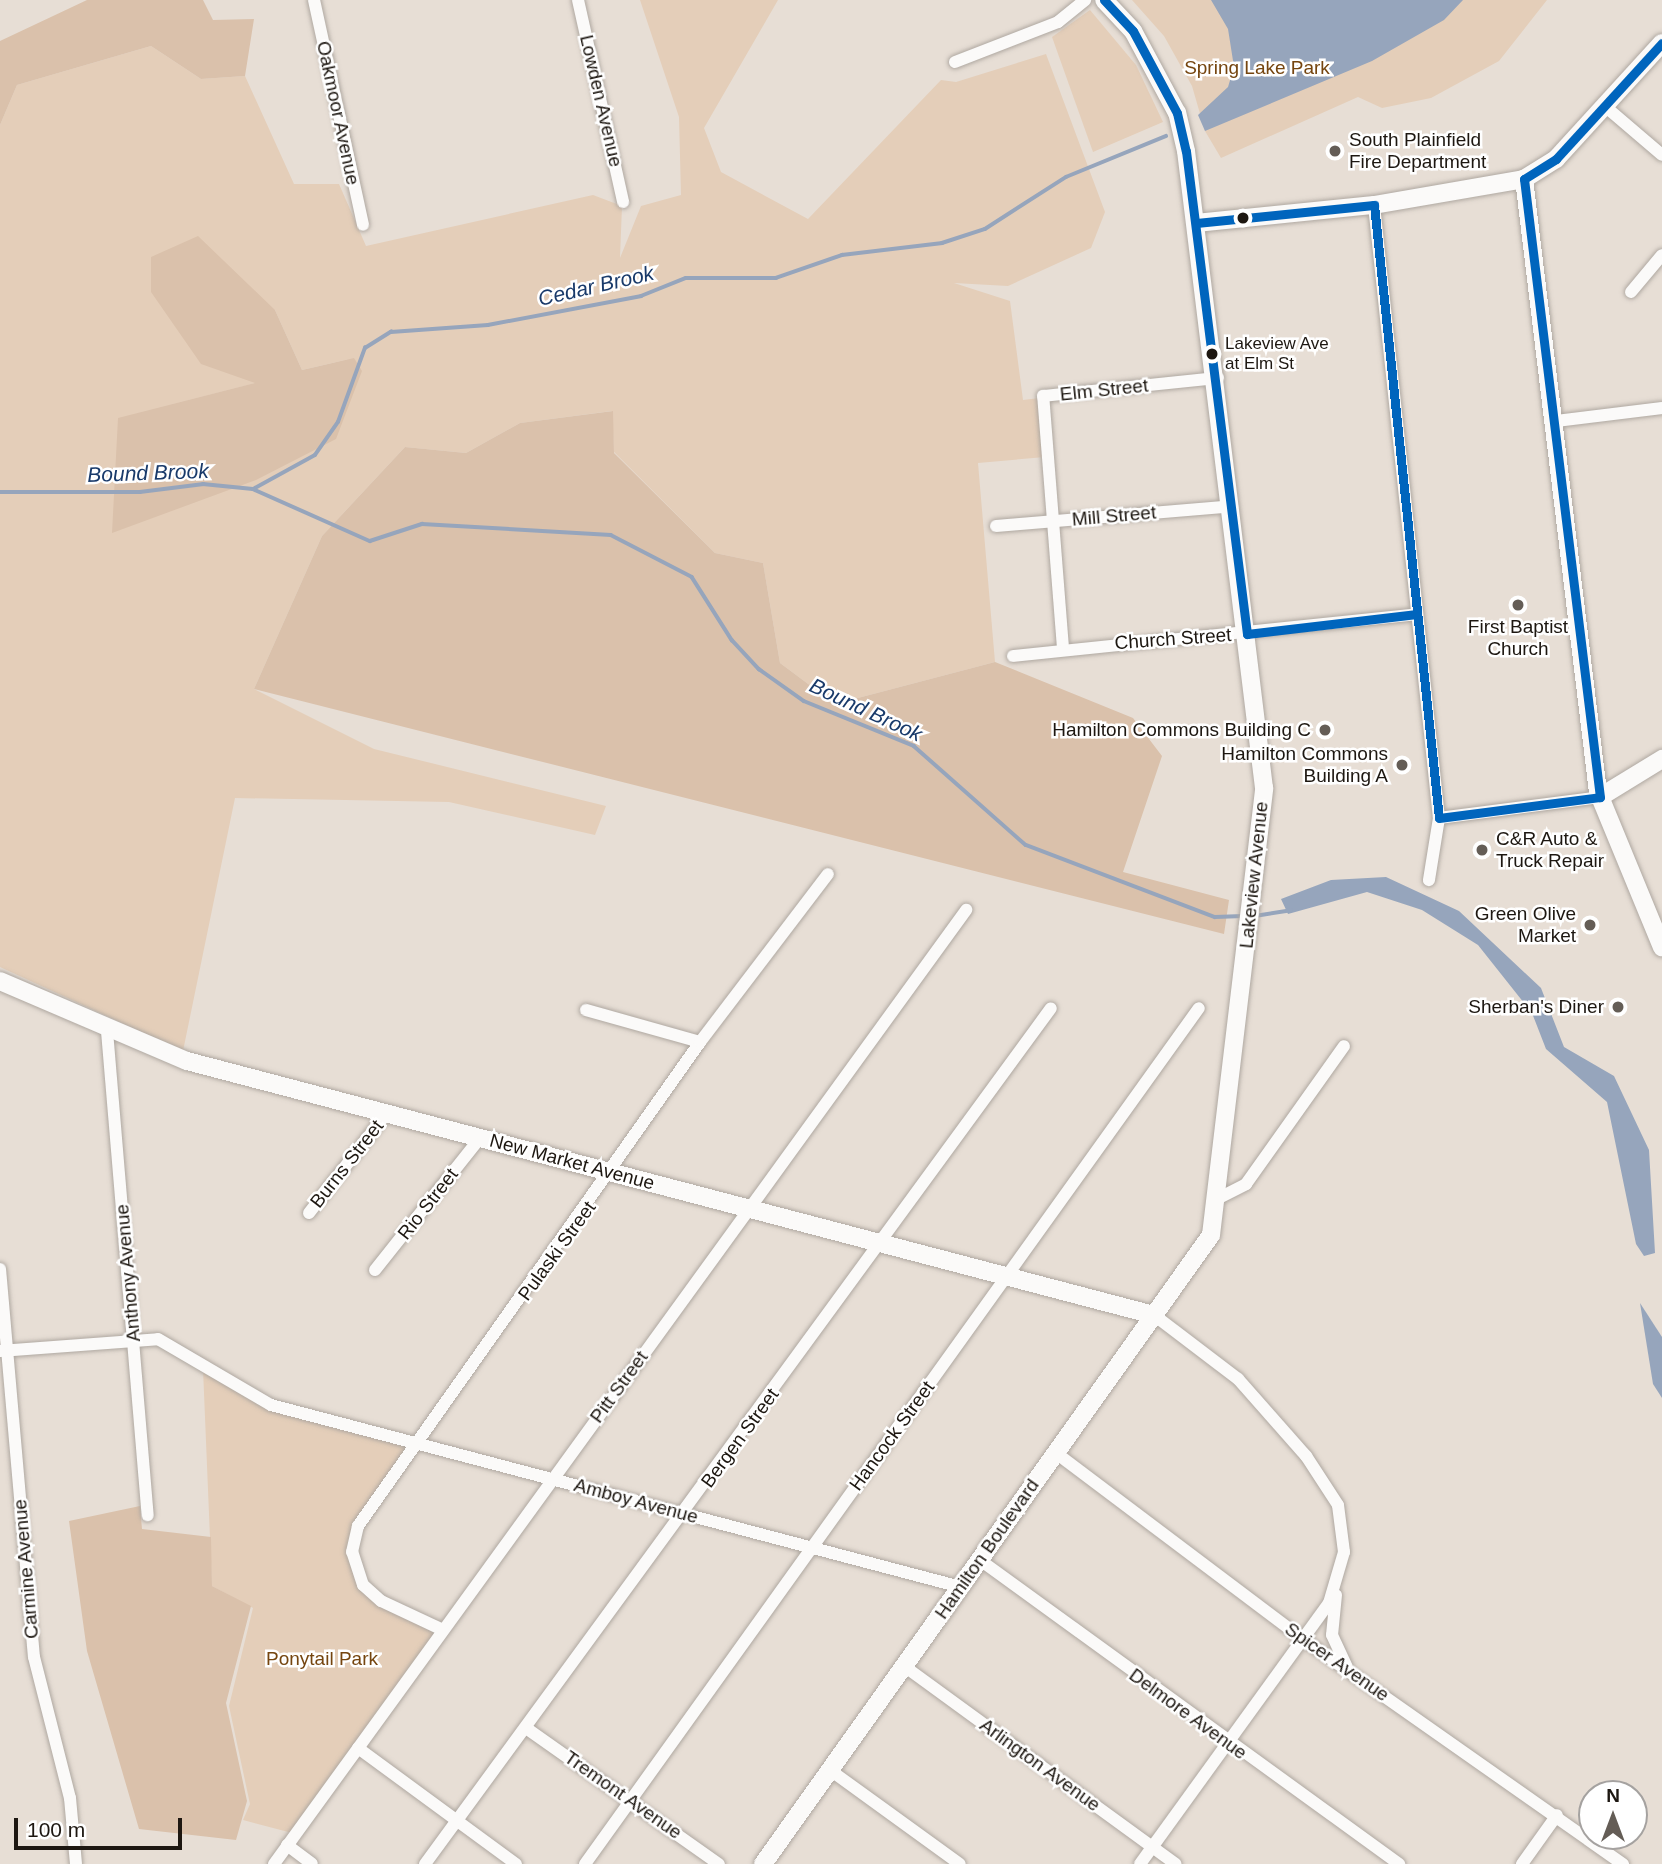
<!DOCTYPE html>
<html>
<head>
<meta charset="utf-8">
<style>
  body { margin:0 }
  #map { position:relative; width:1662px; height:1864px; overflow:hidden; background:#e7ded5; font-family:Helvetica,sans-serif }
  div>[style] { position:absolute }
  .green>* { inset:0; background:#e4ceb9 }
  .forest>* { inset:0; background:#dac1ab }
  .water>* { inset:0; background:#96a5bc }
  .stream>* { height:3.5px; margin:-1.75px; padding:0 1.75px; transform-origin:1.75px; border-radius:1.75px; background:#96a5bc }
  .roads { filter:drop-shadow(0 0 2px #afa8a1) drop-shadow(0 0 2px #afa8a1) }
  .street>* { height:12px; margin:-6px; padding:0 6px; transform-origin:6px; border-radius:6px; background:#fbfaf9 }
  .secondary>* { height:18px; margin:-9px; padding:0 9px; transform-origin:9px; border-radius:9px; background:#fbfaf9 }
  .bus-1>* { height:9px; margin:-4.5px; padding:0 4.5px; transform-origin:4.5px; border-radius:4.5px; background:#0065bd }
  .dots>* { width:19px; height:19px; translate:-50% -50%; box-sizing:border-box; border:4px solid #fff; border-radius:50% }
  span { translate:-50% -50%; white-space:nowrap; text-align:center; line-height:1.15; -webkit-text-stroke:5px #fff; paint-order:stroke }
  .bus-label { font-size:17px; color:#1d1711 }
  .left { translate:0 -50%; text-align:left }
  .park-label { font-size:19px; color:#75450f }
  .street-label { font-size:19px; color:#1d1711 }
  .poi-label { font-size:19px; color:#1d1711 }
  .right { translate:-100% -50%; text-align:right }
  .water-label { font-size:21px; color:#193a6a; font-style:italic }
  .north { position:absolute; left:1578px; top:1780px; width:70px; height:70px; box-sizing:border-box; background:#fff; border:2px solid #a5a2a0; border-radius:50%; rotate:0deg; font-size:19px; font-weight:700; line-height:28px; text-align:center; color:#1d1711 }
  .north::after { content:''; display:block; margin:auto; width:24px; height:32px; background:#645d56; clip-path:polygon(50% 0,100% 100%,50% 72%,0 100%) }
  .scale { position:absolute; left:14px; top:1818px; width:168px; height:32px; box-sizing:border-box; border:4px solid #1d1711; border-top:0; padding-left:9px; font-size:21px; line-height:24px; white-space:nowrap; color:#1d1711; -webkit-text-stroke:5px #fff; paint-order:stroke }
</style>
</head>
<body>
<div id="map">
  <div class="green">
    <i style="clip-path:polygon(evenodd,640px 0,778px 0,704px 128px,721px 172px,808px 219px,941px 80px,956px 82px,1046px 54px,1105px 212px,1091px 248px,1008px 286px,954px 283px,1010px 301px,1023px 400px,1040px 398px,1045px 457px,978px 463px,995px 662px,835px 704px,780px 663px,763px 563px,715px 553px,614px 452px,612px 411px,520px 423px,466px 453px,405px 447px,322px 536px,254px 689px,374px 749px,606px 806px,595px 835px,449px 802px,235px 798px,183px 1051px,0 967px,0 125px,17px 85px,151px 46px,201px 79px,245px 76px,294px 184px,339px 184px,366px 246px,593px 195px,622px 206px,620px 258px,641px 206px,681px 195px,679px 117px,640px 0,275px 310px,302px 370px,354px 358px,118px 418px,257px 383px,275px 310px)"></i>
    <i style="clip-path:polygon(1132px 0,1547px 0,1499px 61px,1431px 98px,1382px 108px,1358px 97px,1221px 158px,1205px 131px,1192px 86px,1164px 36px)"></i>
    <i style="clip-path:polygon(1090px 10px,1136px 65px,1163px 122px,1093px 152px,1052px 37px)"></i>
    <i style="clip-path:polygon(203px 1369px,296px 1413px,417px 1444px,353px 1538px,366px 1589px,444px 1624px,296px 1834px,243px 1820px,250px 1804px,229px 1706px,253px 1608px,212px 1586px)"></i>
  </div>
  <div class="forest">
    <i style="clip-path:polygon(87px 0,203px 0,213px 20px,254px 19px,245px 76px,201px 79px,151px 46px,17px 85px,0 125px,0 41px)"></i>
    <i style="clip-path:polygon(198px 236px,275px 310px,302px 370px,354px 358px,362px 371px,336px 439px,256px 480px,112px 533px,118px 418px,255px 383px,201px 364px,151px 292px,151px 257px)"></i>
    <i style="clip-path:polygon(613px 411px,614px 453px,715px 553px,763px 563px,780px 663px,835px 704px,995px 662px,1133px 718px,1162px 756px,1123px 872px,1229px 900px,1224px 934px,254px 689px,322px 536px,405px 447px,466px 453px,520px 423px)"></i>
    <i style="clip-path:polygon(140px 1506px,142px 1529px,211px 1537px,212px 1586px,251px 1606px,226px 1703px,247px 1801px,236px 1840px,139px 1829px,87px 1651px,69px 1521px)"></i>
  </div>
  <div class="water">
    <i style="clip-path:polygon(1211px 0,1463px 0,1444px 20px,1372px 61px,1205px 131px,1198px 115px,1228px 87px,1234px 67px,1228px 29px)"></i>
    <i style="clip-path:polygon(1386px 877px,1459px 911px,1541px 988px,1564px 1047px,1614px 1076px,1649px 1150px,1655px 1253px,1644px 1256px,1636px 1244px,1607px 1102px,1546px 1049px,1532px 1013px,1478px 945px,1422px 910px,1367px 892px,1288px 914px,1281px 899px,1331px 880px)"></i>
    <i style="clip-path:polygon(1640px 1303px,1662px 1337px,1662px 1398px,1653px 1384px)"></i>
  </div>
  <div class="stream">
    <i style="left:255px;top:488px;width:68px;rotate:-28.8deg"></i>
    <i style="left:315px;top:455px;width:40px;rotate:-55.1deg"></i>
    <i style="left:338px;top:422px;width:79px;rotate:-70deg"></i>
    <i style="left:365px;top:348px;width:31px;rotate:-32deg"></i>
    <i style="left:391px;top:332px;width:97px;rotate:-4.1deg"></i>
    <i style="left:488px;top:325px;width:156px;rotate:-10.7deg"></i>
    <i style="left:641px;top:296px;width:48px;rotate:-21.8deg"></i>
    <i style="left:686px;top:278px;width:90px"></i>
    <i style="left:776px;top:278px;width:70px;rotate:-19.2deg"></i>
    <i style="left:842px;top:255px;width:101px;rotate:-6.8deg"></i>
    <i style="left:942px;top:243px;width:45px;rotate:-18deg"></i>
    <i style="left:985px;top:229px;width:96px;rotate:-32.7deg"></i>
    <i style="left:1066px;top:177px;width:108px;rotate:-22.3deg"></i>
    <i style="left:0;top:492px;width:140px"></i>
    <i style="left:140px;top:492px;width:64px;rotate:-7.2deg"></i>
    <i style="left:203px;top:484px;width:50px;rotate:5.7deg"></i>
    <i style="left:253px;top:489px;width:128px;rotate:24deg"></i>
    <i style="left:370px;top:541px;width:55px;rotate:-18.1deg"></i>
    <i style="left:422px;top:524px;width:189px;rotate:3.3deg"></i>
    <i style="left:611px;top:535px;width:91px;rotate:27.4deg"></i>
    <i style="left:692px;top:577px;width:75px;rotate:57.6deg"></i>
    <i style="left:732px;top:640px;width:40px;rotate:47deg"></i>
    <i style="left:759px;top:669px;width:55px;rotate:35.4deg"></i>
    <i style="left:804px;top:701px;width:119px;rotate:22.2deg"></i>
    <i style="left:914px;top:746px;width:149px;rotate:41.5deg"></i>
    <i style="left:1026px;top:845px;width:202px;rotate:20.9deg"></i>
    <i style="left:1215px;top:917px;width:28px;rotate:-2deg"></i>
    <i style="left:1255px;top:916px;width:36px;rotate:-9deg"></i>
  </div>
  <div class="roads">
    <div class="street">
      <i style="left:314px;top:0;width:230px;rotate:77.7deg"></i>
      <i style="left:578px;top:0;width:207px;rotate:77.4deg"></i>
      <i style="left:955px;top:62px;width:110px;rotate:-21.2deg"></i>
      <i style="left:1058px;top:22px;width:35px;rotate:-39deg"></i>
      <i style="left:1607px;top:108px;width:72px;rotate:40.5deg"></i>
      <i style="left:1374px;top:205px;width:616px;rotate:83.95deg"></i>
      <i style="left:1439px;top:818px;width:63px;rotate:99.2deg"></i>
      <i style="left:1631px;top:292px;width:48px;rotate:-50deg"></i>
      <i style="left:1556px;top:421px;width:107px;rotate:-7deg"></i>
      <i style="left:996px;top:526px;width:237px;rotate:-4.8deg"></i>
      <i style="left:1063px;top:648px;width:253px;rotate:-94.5deg"></i>
      <i style="left:1043px;top:396px;width:176px;rotate:-5.9deg"></i>
      <i style="left:1013px;top:656px;width:406px;rotate:-5.9deg"></i>
      <i style="left:1439px;top:818px;width:162px;rotate:-7.4deg"></i>
      <i style="left:586px;top:1010px;width:118px;rotate:15.7deg"></i>
      <i style="left:107px;top:1031px;width:486px;rotate:85.2deg"></i>
      <i style="left:1215px;top:1200px;width:35px;rotate:-27deg"></i>
      <i style="left:1246px;top:1184px;width:169px;rotate:-54.6deg"></i>
      <i style="left:309px;top:1213px;width:125px;rotate:-52.1deg"></i>
      <i style="left:0;top:1269px;width:389px;rotate:85deg"></i>
      <i style="left:34px;top:1657px;width:146px;rotate:75.7deg"></i>
      <i style="left:70px;top:1798px;width:66px;rotate:84.8deg"></i>
      <i style="left:375px;top:1270px;width:169px;rotate:-51.5deg"></i>
      <i style="left:0;top:1351px;width:158px;rotate:-4.3deg"></i>
      <i style="left:158px;top:1339px;width:131px;rotate:30.3deg"></i>
      <i style="left:271px;top:1405px;width:714px;rotate:14.78deg"></i>
      <i style="left:1056px;top:1453px;width:311px;rotate:37deg"></i>
      <i style="left:1304px;top:1640px;width:390px;rotate:35.1deg"></i>
      <i style="left:980px;top:1560px;width:518px;rotate:35.96deg"></i>
      <i style="left:1336px;top:1595px;width:40px;rotate:95.7deg"></i>
      <i style="left:1332px;top:1635px;width:35px;rotate:65deg"></i>
      <i style="left:443px;top:1630px;width:68px;rotate:-154.9deg"></i>
      <i style="left:381px;top:1601px;width:24px;rotate:-138deg"></i>
      <i style="left:363px;top:1585px;width:35px;rotate:-108deg"></i>
      <i style="left:352px;top:1552px;width:27px;rotate:-77deg"></i>
      <i style="left:358px;top:1526px;width:593px;rotate:-54.75deg"></i>
      <i style="left:700px;top:1042px;width:211px;rotate:-52.7deg"></i>
      <i style="left:904px;top:1666px;width:336px;rotate:36.1deg"></i>
      <i style="left:526px;top:1728px;width:236px;rotate:35.2deg"></i>
      <i style="left:358px;top:1748px;width:196px;rotate:36.3deg"></i>
      <i style="left:830px;top:1770px;width:160px;rotate:35.9deg"></i>
      <i style="left:287px;top:1845px;width:31px;rotate:37deg"></i>
      <i style="left:274px;top:1864px;width:1179px;rotate:-54.04deg"></i>
      <i style="left:425px;top:1864px;width:1060px;rotate:-53.82deg"></i>
      <i style="left:585px;top:1864px;width:1053px;rotate:-54.35deg"></i>
      <i style="left:1140px;top:1864px;width:322px;rotate:-54.1deg"></i>
      <i style="left:1329px;top:1603px;width:53px;rotate:-73.6deg"></i>
      <i style="left:1344px;top:1552px;width:47px;rotate:-97.3deg"></i>
      <i style="left:1338px;top:1505px;width:59px;rotate:-123.1deg"></i>
      <i style="left:1306px;top:1456px;width:103px;rotate:-131.4deg"></i>
      <i style="left:1238px;top:1379px;width:106px;rotate:-142.7deg"></i>
      <i style="left:1522px;top:1864px;width:60px;rotate:-54.5deg"></i>
    </div>
    <div class="secondary">
      <i style="left:1524px;top:179px;width:617px;rotate:83.12deg"></i>
      <i style="left:1598px;top:792px;width:168px;rotate:67.6deg"></i>
      <i style="left:1196px;top:223px;width:179px;rotate:-5.8deg"></i>
      <i style="left:1374px;top:205px;width:152px;rotate:-9.8deg"></i>
      <i style="left:1524px;top:179px;width:38px;rotate:-32deg"></i>
      <i style="left:1556px;top:159px;width:157px;rotate:-47.6deg"></i>
      <i style="left:1600px;top:797px;width:73px;rotate:-31.5deg"></i>
      <i style="left:0;top:981px;width:203px;rotate:23.2deg"></i>
      <i style="left:187px;top:1061px;width:1000px;rotate:14.72deg"></i>
      <i style="left:763px;top:1864px;width:772px;rotate:-54.54deg"></i>
      <i style="left:1211px;top:1235px;width:450px;rotate:-83.2deg"></i>
      <i style="left:1264px;top:788px;width:642px;rotate:-96.98deg"></i>
      <i style="left:1186px;top:151px;width:39px;rotate:-103deg"></i>
      <i style="left:1177px;top:113px;width:93px;rotate:-118.2deg"></i>
      <i style="left:1133px;top:31px;width:42px;rotate:-133.1deg"></i>
    </div>
  </div>
  <div class="bus-1">
    <i style="left:1104px;top:0;width:42px;rotate:46.9deg"></i>
    <i style="left:1133px;top:31px;width:93px;rotate:61.8deg"></i>
    <i style="left:1177px;top:113px;width:39px;rotate:77deg"></i>
    <i style="left:1186px;top:151px;width:487px;rotate:82.8deg"></i>
    <i style="left:1247px;top:634px;width:171px;rotate:-6.7deg"></i>
    <i style="left:1524px;top:179px;width:623px;rotate:82.99deg"></i>
    <i style="left:1524px;top:179px;width:38px;rotate:-32deg"></i>
    <i style="left:1556px;top:159px;width:157px;rotate:-47.6deg"></i>
    <i style="left:1196px;top:223px;width:179px;rotate:-5.8deg"></i>
    <i style="left:1374px;top:205px;width:616px;rotate:83.95deg"></i>
    <i style="left:1439px;top:818px;width:162px;rotate:-7.4deg"></i>
  </div>
  <div class="dots">
    <i style="left:1335px;top:151px;background:#645d56"></i>
    <i style="left:1243px;top:218px;background:#1d1711"></i>
    <i style="left:1212px;top:354px;background:#1d1711"></i>
    <i style="left:1518px;top:605px;background:#645d56"></i>
    <i style="left:1325px;top:730px;background:#645d56"></i>
    <i style="left:1402px;top:765px;background:#645d56"></i>
    <i style="left:1482px;top:850px;background:#645d56"></i>
    <i style="left:1590px;top:925px;background:#645d56"></i>
    <i style="left:1618px;top:1007px;background:#645d56"></i>
  </div>
  <div class="bus-label">
    <span class="left" style="left:1225px;top:354px">Lakeview Ave<br>at Elm St</span>
  </div>
  <div class="park-label">
    <span style="left:1257px;top:68px">Spring Lake Park</span>
    <span style="left:322px;top:1659px">Ponytail Park</span>
  </div>
  <div class="street-label">
    <span style="left:601px;top:101px;rotate:77deg">Lowden Avenue</span>
    <span style="left:338px;top:113px;rotate:78deg">Oakmoor Avenue</span>
    <span style="left:1104px;top:390px;rotate:-6deg">Elm Street</span>
    <span style="left:1114px;top:516px;rotate:-5deg">Mill Street</span>
    <span style="left:1173px;top:639px;rotate:-4deg">Church Street</span>
    <span style="left:1254px;top:875px;rotate:-84deg">Lakeview Avenue</span>
    <span style="left:572px;top:1162px;rotate:15deg">New Market Avenue</span>
    <span style="left:347px;top:1164px;rotate:-52deg">Burns Street</span>
    <span style="left:428px;top:1204px;rotate:-52deg">Rio Street</span>
    <span style="left:557px;top:1251px;rotate:-54deg">Pulaski Street</span>
    <span style="left:128px;top:1273px;rotate:-95deg">Anthony Avenue</span>
    <span style="left:619px;top:1387px;rotate:-54deg">Pitt Street</span>
    <span style="left:892px;top:1436px;rotate:-54deg">Hancock Street</span>
    <span style="left:740px;top:1438px;rotate:-54deg">Bergen Street</span>
    <span style="left:636px;top:1501px;rotate:15deg">Amboy Avenue</span>
    <span style="left:987px;top:1549px;rotate:-55deg">Hamilton Boulevard</span>
    <span style="left:26px;top:1569px;rotate:-95deg">Carmine Avenue</span>
    <span style="left:1337px;top:1662px;rotate:35deg">Spicer Avenue</span>
    <span style="left:1188px;top:1714px;rotate:36deg">Delmore Avenue</span>
    <span style="left:1040px;top:1765px;rotate:36deg">Arlington Avenue</span>
    <span style="left:623px;top:1795px;rotate:35deg">Tremont Avenue</span>
  </div>
  <div class="poi-label">
    <span class="left" style="left:1349px;top:151px">South Plainfield<br>Fire Department</span>
    <span style="left:1518px;top:638px">First Baptist<br>Church</span>
    <span class="right" style="left:1311px;top:730px">Hamilton Commons Building C</span>
    <span class="right" style="left:1388px;top:765px">Hamilton Commons<br>Building A</span>
    <span class="left" style="left:1496px;top:850px">C&amp;R Auto &amp;<br>Truck Repair</span>
    <span class="right" style="left:1576px;top:925px">Green Olive<br>Market</span>
    <span class="right" style="left:1604px;top:1007px">Sherban's Diner</span>
  </div>
  <div class="water-label">
    <span style="left:596px;top:286px;rotate:-13deg">Cedar Brook</span>
    <span style="left:148px;top:473px;rotate:-2deg">Bound Brook</span>
    <span style="left:866px;top:710px;rotate:25deg">Bound Brook</span>
  </div>
  <div class="north">N</div>
  <div class="scale">100 m</div>
</div>
</body>
</html>
